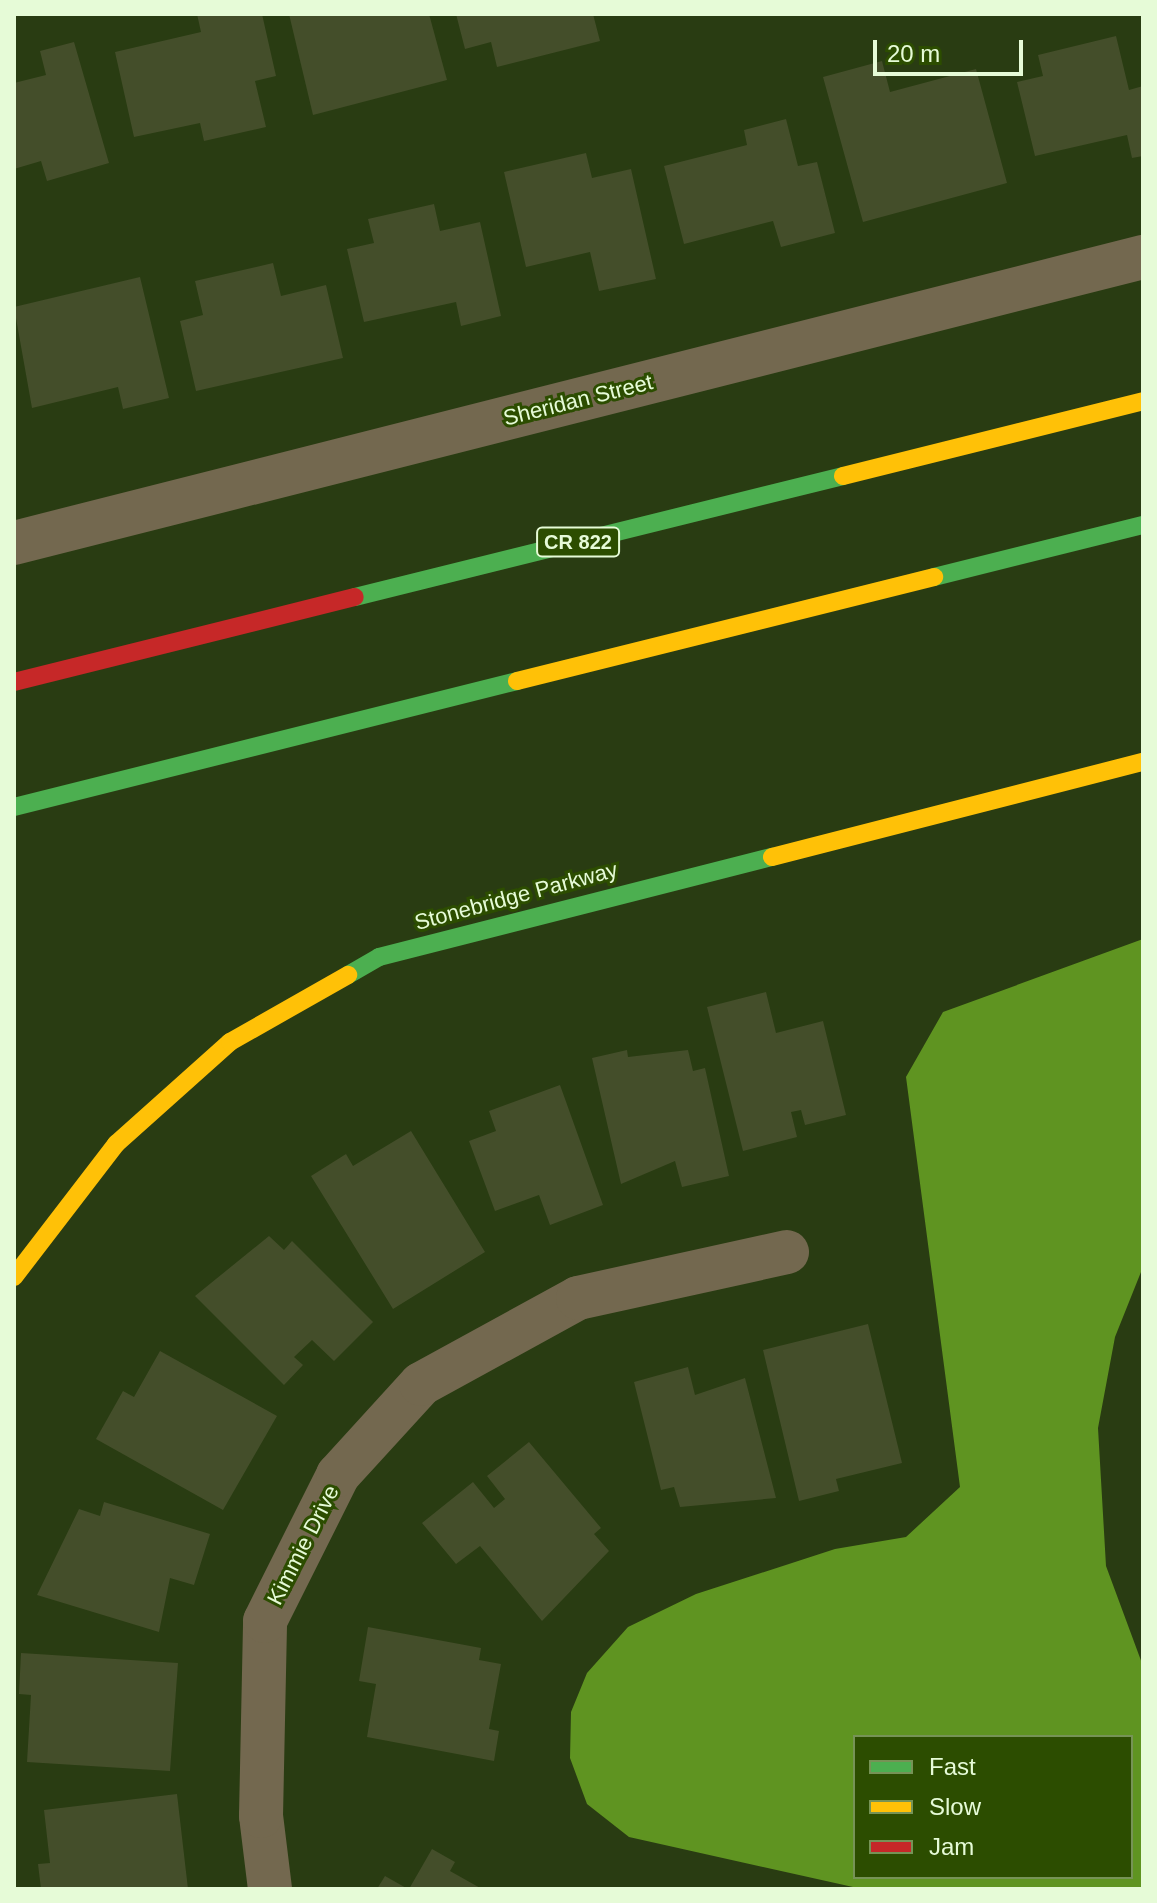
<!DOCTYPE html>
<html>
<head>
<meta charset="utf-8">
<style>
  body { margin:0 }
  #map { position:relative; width:1157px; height:1903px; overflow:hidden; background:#293c12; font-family:Helvetica,sans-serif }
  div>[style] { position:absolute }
  .water>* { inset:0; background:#5f9421 }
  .building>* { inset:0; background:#444e2a }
  .street>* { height:44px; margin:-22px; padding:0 22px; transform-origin:22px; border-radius:22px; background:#73684f }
  .fast>* { height:18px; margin:-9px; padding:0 9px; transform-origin:9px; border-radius:9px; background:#4caf50 }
  .slow>* { height:18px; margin:-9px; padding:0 9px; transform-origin:9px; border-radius:9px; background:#ffc107 }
  .jam>* { height:18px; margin:-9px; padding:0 9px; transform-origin:9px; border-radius:9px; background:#c62828 }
  span { translate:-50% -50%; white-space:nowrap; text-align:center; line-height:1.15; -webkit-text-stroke:6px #2c4d00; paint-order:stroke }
  .shield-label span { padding:2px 6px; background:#2c4d00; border:2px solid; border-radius:6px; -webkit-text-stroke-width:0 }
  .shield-label { font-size:20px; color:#e6fbd7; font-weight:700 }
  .street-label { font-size:22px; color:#e6fbd7 }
  .frame { position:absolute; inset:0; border:16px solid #e6fbd7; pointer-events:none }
  .legend { position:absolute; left:853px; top:1735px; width:280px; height:144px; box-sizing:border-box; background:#2c4d00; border:2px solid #769356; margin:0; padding:10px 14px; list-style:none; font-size:24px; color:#e6fbd7 }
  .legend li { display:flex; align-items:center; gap:16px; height:40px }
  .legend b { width:40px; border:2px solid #769356 }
  .scale { position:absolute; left:873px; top:40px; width:150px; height:36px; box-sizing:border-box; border:4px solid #e6fbd7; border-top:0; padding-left:10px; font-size:24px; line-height:28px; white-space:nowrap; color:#e6fbd7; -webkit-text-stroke:6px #2c4d00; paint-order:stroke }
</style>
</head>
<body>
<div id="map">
  <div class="water">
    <i style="clip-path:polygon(evenodd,1143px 939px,1143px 1267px,1115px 1337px,1098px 1428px,1106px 1566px,1143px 1666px,1143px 1889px,862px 1889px,629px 1837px,587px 1804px,570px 1758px,571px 1712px,587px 1673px,628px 1627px,696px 1594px,835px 1549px,906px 1537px,960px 1487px,906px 1077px,943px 1012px,1143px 939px,855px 1737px,1131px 1737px,1131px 1877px,855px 1877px,855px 1737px)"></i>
  </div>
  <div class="building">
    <i style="clip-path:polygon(197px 14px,262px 14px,276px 76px,255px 81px,266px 127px,204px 141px,200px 123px,134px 137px,115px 52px,201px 32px)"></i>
    <i style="clip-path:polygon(289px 14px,429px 14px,447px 80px,313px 115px)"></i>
    <i style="clip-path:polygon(456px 14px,593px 14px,600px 41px,497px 67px,491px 42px,465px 49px)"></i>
    <i style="clip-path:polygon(1116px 36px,1129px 90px,1143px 86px,1143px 156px,1132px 158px,1127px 135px,1035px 156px,1017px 82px,1043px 76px,1038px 55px)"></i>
    <i style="clip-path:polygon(74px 42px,109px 163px,47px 181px,41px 161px,14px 169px,14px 83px,46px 75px,40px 51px)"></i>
    <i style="clip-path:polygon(882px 61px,890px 92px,976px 69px,1007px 183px,863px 222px,823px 77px)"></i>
    <i style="clip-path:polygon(786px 119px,798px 166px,817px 162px,835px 233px,781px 247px,773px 221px,684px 244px,664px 166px,747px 145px,744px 130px)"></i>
    <i style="clip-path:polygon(586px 153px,592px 178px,631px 169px,656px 279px,599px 291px,590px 252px,526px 267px,504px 172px)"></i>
    <i style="clip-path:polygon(434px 204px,440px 231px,480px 222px,501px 316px,461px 326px,456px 302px,364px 322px,347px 249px,374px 243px,368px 219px)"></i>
    <i style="clip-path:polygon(273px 263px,281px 296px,326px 285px,343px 358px,196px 391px,180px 321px,203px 315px,195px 281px)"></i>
    <i style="clip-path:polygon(140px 277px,169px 398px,123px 409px,118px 387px,32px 408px,14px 307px)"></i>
    <i style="clip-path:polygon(766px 992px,776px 1033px,823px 1021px,846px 1115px,805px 1125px,801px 1110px,791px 1112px,797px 1137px,743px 1151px,707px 1007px)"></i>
    <i style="clip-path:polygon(627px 1050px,628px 1057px,688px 1050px,693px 1071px,705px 1068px,729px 1176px,682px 1187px,675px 1161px,621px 1184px,592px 1058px)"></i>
    <i style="clip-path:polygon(560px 1085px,603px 1205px,550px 1225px,539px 1195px,495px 1211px,469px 1141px,496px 1131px,489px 1111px)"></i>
    <i style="clip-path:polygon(411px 1131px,485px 1252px,393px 1309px,311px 1176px,346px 1154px,353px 1166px)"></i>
    <i style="clip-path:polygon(269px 1236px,284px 1250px,292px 1241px,373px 1322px,334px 1361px,312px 1340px,294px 1357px,303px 1365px,284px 1385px,195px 1296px)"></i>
    <i style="clip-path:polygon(868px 1324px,902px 1463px,836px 1479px,839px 1491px,799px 1501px,763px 1350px)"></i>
    <i style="clip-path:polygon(160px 1351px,277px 1416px,223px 1510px,96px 1439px,123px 1391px,134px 1397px)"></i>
    <i style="clip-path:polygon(688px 1367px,695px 1395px,745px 1378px,776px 1498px,680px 1507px,674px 1487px,661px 1490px,634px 1382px)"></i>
    <i style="clip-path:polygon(529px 1442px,601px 1528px,594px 1534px,609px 1551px,542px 1621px,480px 1546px,456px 1564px,422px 1523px,473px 1482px,494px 1508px,505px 1499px,487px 1476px)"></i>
    <i style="clip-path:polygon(104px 1502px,210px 1534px,194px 1585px,170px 1578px,159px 1632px,37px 1595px,79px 1509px,100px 1516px)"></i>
    <i style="clip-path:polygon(368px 1627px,481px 1648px,479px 1660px,501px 1664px,489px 1729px,499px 1731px,494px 1761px,367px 1737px,376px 1684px,359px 1681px)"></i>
    <i style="clip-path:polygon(21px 1653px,178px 1663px,170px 1771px,27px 1762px,31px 1695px,19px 1694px)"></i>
    <i style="clip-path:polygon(177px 1794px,188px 1889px,41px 1889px,38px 1864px,50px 1863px,44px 1810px)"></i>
    <i style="clip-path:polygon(432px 1849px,455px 1862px,450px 1871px,482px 1889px,409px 1889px)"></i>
    <i style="clip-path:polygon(385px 1876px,408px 1889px,377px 1889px)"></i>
  </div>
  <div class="street">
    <i style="left:14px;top:543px;width:1165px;rotate:-14.22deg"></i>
    <i style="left:270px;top:1889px;width:74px;rotate:-97deg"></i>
    <i style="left:261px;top:1816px;width:195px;rotate:-88.8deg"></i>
    <i style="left:265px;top:1621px;width:163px;rotate:-63.4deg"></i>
    <i style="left:338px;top:1475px;width:123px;rotate:-47.6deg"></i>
    <i style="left:421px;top:1384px;width:179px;rotate:-28.7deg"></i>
    <i style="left:578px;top:1298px;width:214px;rotate:-12.4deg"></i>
  </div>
  <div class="fast">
    <i style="left:934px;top:577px;width:215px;rotate:-14deg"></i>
    <i style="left:355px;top:597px;width:503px;rotate:-13.93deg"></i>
    <i style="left:14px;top:807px;width:519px;rotate:-14.06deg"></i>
    <i style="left:348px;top:975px;width:36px;rotate:-30deg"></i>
    <i style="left:379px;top:957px;width:406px;rotate:-14.3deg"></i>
  </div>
  <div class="slow">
    <i style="left:843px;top:476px;width:309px;rotate:-14deg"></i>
    <i style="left:517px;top:681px;width:430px;rotate:-14deg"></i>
    <i style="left:772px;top:857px;width:383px;rotate:-14.4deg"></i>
    <i style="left:14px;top:1277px;width:168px;rotate:-52.5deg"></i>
    <i style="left:116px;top:1144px;width:153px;rotate:-41.8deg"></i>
    <i style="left:230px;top:1042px;width:136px;rotate:-29.6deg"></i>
  </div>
  <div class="jam">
    <i style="left:14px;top:682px;width:351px;rotate:-14deg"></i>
  </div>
  <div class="shield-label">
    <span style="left:578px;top:542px">CR 822</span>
  </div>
  <div class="street-label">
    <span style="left:578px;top:400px;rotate:-14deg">Sheridan Street</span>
    <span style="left:516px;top:896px;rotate:-15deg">Stonebridge Parkway</span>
    <span style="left:303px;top:1545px;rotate:-63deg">Kimmie Drive</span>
  </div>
  <div class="frame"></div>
  <ul class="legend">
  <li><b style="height:10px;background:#4caf50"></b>Fast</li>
  <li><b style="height:10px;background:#ffc107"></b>Slow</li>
  <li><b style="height:10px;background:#c62828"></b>Jam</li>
  </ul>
  <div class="scale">20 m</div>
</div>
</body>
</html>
